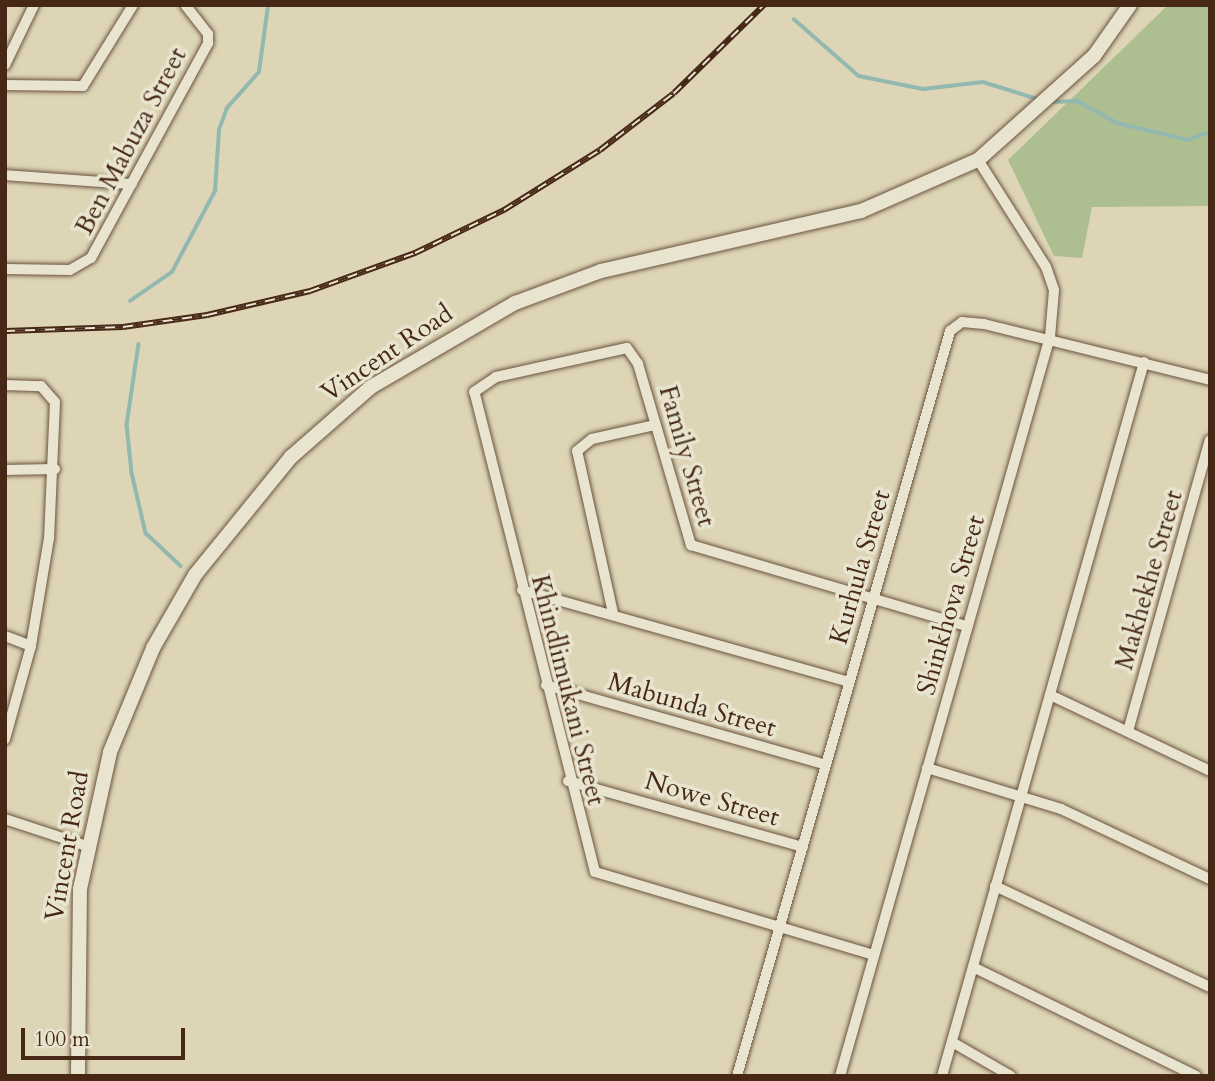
<!DOCTYPE html>
<html>
<head>
<meta charset="utf-8">
<style>
  body { margin:0 }
  #map { position:relative; width:1215px; height:1081px; overflow:hidden; background:#ddd5b6; font-family:Cardo,serif }
  div>[style] { position:absolute }
  .green>* { inset:0; background:#adbe91 }
  .stream>* { height:3.5px; margin:-1.75px; padding:0 1.75px; transform-origin:1.75px; border-radius:1.75px; background:#93b8b0 }
  .roads { filter:drop-shadow(0 0 2px #6c533f) drop-shadow(0 0 2px #6c533f) }
  .street>* { height:10px; margin:-5px; padding:0 5px; transform-origin:5px; border-radius:5px; background:#e9e4d0 }
  .secondary>* { height:14px; margin:-7px; padding:0 7px; transform-origin:7px; border-radius:7px; background:#e9e4d0 }
  .rail>* { height:6px; margin-top:-3px; transform-origin:0; background:repeating-linear-gradient(90deg,#e9e4d0 0 10px,#472817 0 20px); box-sizing:border-box; border-block:2px solid #472817 }
  span { translate:-50% -50%; white-space:nowrap; text-align:center; line-height:1.15; -webkit-text-stroke:7px #e9e4d0; paint-order:stroke }
  .street-label { font-size:26px; color:#472817 }
  .frame { position:absolute; inset:0; border:7px solid #472817; pointer-events:none }
  .scale { position:absolute; left:21px; top:1028px; width:164px; height:32px; box-sizing:border-box; border:4px solid #472817; border-top:0; padding-left:9px; font-size:21px; line-height:24px; white-space:nowrap; color:#472817; -webkit-text-stroke:5px #e9e4d0; paint-order:stroke }
</style>
</head>
<body>
<div id="map">
  <div class="green">
    <i style="clip-path:polygon(1168px 5px,1210px 5px,1210px 206px,1092px 207px,1082px 258px,1054px 256px,1008px 160px)"></i>
  </div>
  <div class="stream">
    <i style="left:794px;top:19px;width:86px;rotate:41.2deg"></i>
    <i style="left:859px;top:76px;width:65px;rotate:11.5deg"></i>
    <i style="left:923px;top:89px;width:60px;rotate:-6.7deg"></i>
    <i style="left:983px;top:82px;width:58px;rotate:17.2deg"></i>
    <i style="left:1049px;top:102px;width:29px;rotate:-2deg"></i>
    <i style="left:1078px;top:101px;width:45px;rotate:29.4deg"></i>
    <i style="left:1117px;top:123px;width:73px;rotate:13.5deg"></i>
    <i style="left:1188px;top:140px;width:23px;rotate:-20deg"></i>
    <i style="left:130px;top:301px;width:51px;rotate:-34.6deg"></i>
    <i style="left:172px;top:272px;width:92px;rotate:-62deg"></i>
    <i style="left:215px;top:191px;width:61px;rotate:-86.2deg"></i>
    <i style="left:219px;top:130px;width:23px;rotate:-70deg"></i>
    <i style="left:227px;top:108px;width:48px;rotate:-48.4deg"></i>
    <i style="left:259px;top:72px;width:68px;rotate:-82.3deg"></i>
    <i style="left:139px;top:344px;width:82px;rotate:98.4deg"></i>
    <i style="left:127px;top:425px;width:48px;rotate:84.1deg"></i>
    <i style="left:132px;top:473px;width:62px;rotate:76.9deg"></i>
    <i style="left:146px;top:533px;width:48px;rotate:43.3deg"></i>
  </div>
  <div class="roads">
    <div class="street">
      <i style="left:5px;top:65px;width:67px;rotate:-64.2deg"></i>
      <i style="left:5px;top:85px;width:78px;rotate:0.7deg"></i>
      <i style="left:83px;top:86px;width:95px;rotate:-58.3deg"></i>
      <i style="left:5px;top:175px;width:127px;rotate:4.1deg"></i>
      <i style="left:5px;top:269px;width:65px;rotate:0.9deg"></i>
      <i style="left:70px;top:270px;width:24px;rotate:-30deg"></i>
      <i style="left:91px;top:258px;width:245px;rotate:-61.4deg"></i>
      <i style="left:208px;top:43px;width:9px;rotate:-90deg"></i>
      <i style="left:208px;top:34px;width:37px;rotate:-128deg"></i>
      <i style="left:5px;top:385px;width:36px;rotate:2deg"></i>
      <i style="left:41px;top:386px;width:21px;rotate:49deg"></i>
      <i style="left:55px;top:402px;width:136px;rotate:92.5deg"></i>
      <i style="left:49px;top:538px;width:109px;rotate:99.5deg"></i>
      <i style="left:31px;top:646px;width:97px;rotate:105.6deg"></i>
      <i style="left:5px;top:470px;width:50px;rotate:-1.1deg"></i>
      <i style="left:522px;top:590px;width:340px;rotate:15.7deg"></i>
      <i style="left:613px;top:613px;width:166px;rotate:-102.5deg"></i>
      <i style="left:577px;top:451px;width:19px;rotate:-39deg"></i>
      <i style="left:592px;top:439px;width:65px;rotate:-12.5deg"></i>
      <i style="left:5px;top:636px;width:28px;rotate:21deg"></i>
      <i style="left:546px;top:685px;width:291px;rotate:15.9deg"></i>
      <i style="left:1050px;top:695px;width:177px;rotate:25.4deg"></i>
      <i style="left:1128px;top:731px;width:302px;rotate:-74.3deg"></i>
      <i style="left:927px;top:768px;width:140px;rotate:17deg"></i>
      <i style="left:1061px;top:809px;width:165px;rotate:25.2deg"></i>
      <i style="left:568px;top:781px;width:244px;rotate:15.7deg"></i>
      <i style="left:5px;top:819px;width:86px;rotate:18.2deg"></i>
      <i style="left:995px;top:886px;width:238px;rotate:25.2deg"></i>
      <i style="left:874px;top:955px;width:291px;rotate:-163.4deg"></i>
      <i style="left:595px;top:872px;width:495px;rotate:-104.1deg"></i>
      <i style="left:474px;top:392px;width:27px;rotate:-34deg"></i>
      <i style="left:496px;top:377px;width:134px;rotate:-12.5deg"></i>
      <i style="left:627px;top:348px;width:19px;rotate:55deg"></i>
      <i style="left:638px;top:364px;width:189px;rotate:73.7deg"></i>
      <i style="left:691px;top:545px;width:288px;rotate:16.4deg"></i>
      <i style="left:973px;top:967px;width:248px;rotate:26deg"></i>
      <i style="left:952px;top:1042px;width:68px;rotate:30deg"></i>
      <i style="left:737px;top:1076px;width:775px;rotate:-74.04deg"></i>
      <i style="left:950px;top:331px;width:15px;rotate:-37deg"></i>
      <i style="left:962px;top:322px;width:22px;rotate:5deg"></i>
      <i style="left:984px;top:324px;width:233px;rotate:13.9deg"></i>
      <i style="left:840px;top:1076px;width:768px;rotate:-74.14deg"></i>
      <i style="left:1050px;top:337px;width:47px;rotate:-85.1deg"></i>
      <i style="left:1054px;top:290px;width:24px;rotate:-109deg"></i>
      <i style="left:1046px;top:267px;width:127px;rotate:-122.4deg"></i>
      <i style="left:942px;top:1076px;width:742px;rotate:-74.2deg"></i>
    </div>
    <div class="secondary">
      <i style="left:78px;top:1076px;width:187px;rotate:-89.4deg"></i>
      <i style="left:80px;top:889px;width:140px;rotate:-77.6deg"></i>
      <i style="left:110px;top:752px;width:113px;rotate:-67.5deg"></i>
      <i style="left:153px;top:648px;width:84px;rotate:-60.1deg"></i>
      <i style="left:195px;top:575px;width:152px;rotate:-50.9deg"></i>
      <i style="left:291px;top:457px;width:106px;rotate:-41.2deg"></i>
      <i style="left:371px;top:387px;width:167px;rotate:-30.3deg"></i>
      <i style="left:515px;top:303px;width:92px;rotate:-20.4deg"></i>
      <i style="left:601px;top:271px;width:267px;rotate:-13deg"></i>
      <i style="left:861px;top:211px;width:128px;rotate:-23.6deg"></i>
      <i style="left:978px;top:160px;width:156px;rotate:-41.9deg"></i>
      <i style="left:1094px;top:56px;width:62px;rotate:-54.8deg"></i>
    </div>
  </div>
  <div class="rail">
    <i style="left:5px;top:331px;width:118px;rotate:-1.9deg"></i>
    <i style="left:123px;top:327px;width:85px;rotate:-8.1deg"></i>
    <i style="left:207px;top:315px;width:106px;rotate:-13.1deg"></i>
    <i style="left:310px;top:291px;width:112px;rotate:-19.9deg"></i>
    <i style="left:415px;top:253px;width:99px;rotate:-25.8deg"></i>
    <i style="left:504px;top:210px;width:113px;rotate:-32deg"></i>
    <i style="left:600px;top:150px;width:93px;rotate:-37.6deg"></i>
    <i style="left:674px;top:93px;width:126px;rotate:-44.4deg"></i>
  </div>
  <div class="street-label">
    <span style="left:131px;top:141px;rotate:-62deg">Ben Mabuza Street</span>
    <span style="left:387px;top:353px;rotate:-34deg">Vincent Road</span>
    <span style="left:687px;top:456px;rotate:74deg">Family Street</span>
    <span style="left:860px;top:567px;rotate:-74deg">Kurhula Street</span>
    <span style="left:1149px;top:580px;rotate:-74deg">Makhekhe Street</span>
    <span style="left:951px;top:605px;rotate:-74deg">Shinkhova Street</span>
    <span style="left:568px;top:690px;rotate:76deg">Khindlimukani Street</span>
    <span style="left:692px;top:705px;rotate:16deg">Mabunda Street</span>
    <span style="left:712px;top:799px;rotate:16deg">Nowe Street</span>
    <span style="left:67px;top:846px;rotate:-80deg">Vincent Road</span>
  </div>
  <div class="frame"></div>
  <div class="scale">100 m</div>
</div>
</body>
</html>
